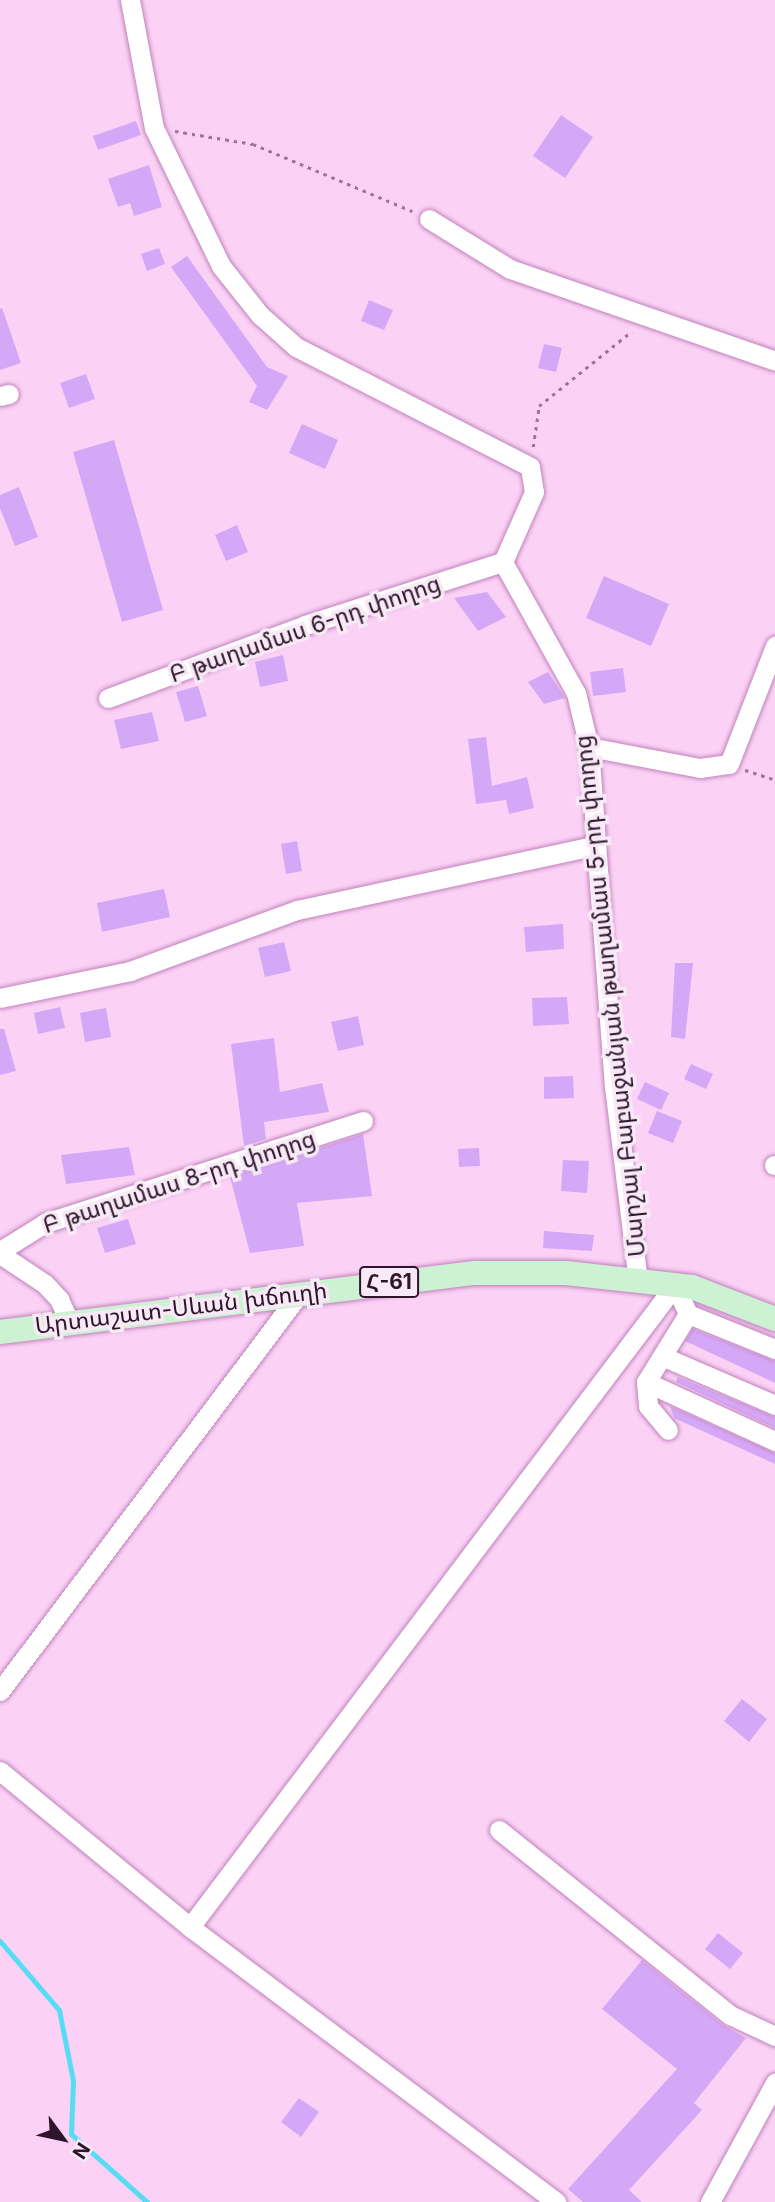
<!DOCTYPE html>
<html>
<head>
<meta charset="utf-8">
<style>
  body { margin:0 }
  #map { position:relative; width:775px; height:2202px; overflow:hidden; background:#fbd2f6; font-family:Inter,"Noto Sans Armenian",sans-serif }
  div>[style] { position:absolute }
  .stream>* { height:5px; margin:-2.5px; padding:0 2.5px; transform-origin:2.5px; border-radius:2.5px; background:#56ddf3 }
  .building>* { inset:0; background:#d5a8f7 }
  .path>* { height:2.5px; margin-top:-1.25px; transform-origin:0; background:repeating-linear-gradient(90deg,#997895 0 3.5px,transparent 0 8.5px) }
  .roads { filter:drop-shadow(0 0 2px #c182bc) drop-shadow(0 0 2px #c182bc) }
  .minor>* { height:19px; margin:-9.5px; padding:0 9.5px; transform-origin:9.5px; border-radius:9.5px; background:#fff }
  .major>* { height:24px; margin:-12px; padding:0 12px; transform-origin:12px; border-radius:12px; background:#cdf1d3 }
  span { translate:-50% -50%; white-space:nowrap; text-align:center; line-height:1.15; -webkit-text-stroke:7px #f7e9f5; paint-order:stroke }
  .shield-label span { padding:2px 5px; background:#f7e9f5; border:2px solid; border-radius:5px; -webkit-text-stroke-width:0 }
  .shield-label { font-size:21px; color:#2e152c; font-weight:700 }
  .street-label { font-size:23px; color:#2e152c }
  .north { position:absolute; left:28px; top:2104px; width:70px; height:70px; -webkit-text-stroke:5px #f7e9f5; paint-order:stroke; rotate:123deg; font-size:19px; font-weight:700; line-height:28px; text-align:center; color:#2e152c }
  .north::after { content:''; display:block; margin:auto; width:24px; height:32px; background:#2e152c; clip-path:polygon(50% 0,100% 100%,50% 72%,0 100%) }
</style>
</head>
<body>
<div id="map">
  <div class="stream">
    <i style="left:0;top:1941px;width:91px;rotate:49.5deg"></i>
    <i style="left:59px;top:2010px;width:72px;rotate:78.8deg"></i>
    <i style="left:73px;top:2081px;width:53px;rotate:92.2deg"></i>
    <i style="left:71px;top:2134px;width:102px;rotate:41.8deg"></i>
  </div>
  <div class="building">
    <i style="clip-path:polygon(561px 115px,593px 137px,565px 178px,533px 156px)"></i>
    <i style="clip-path:polygon(136px 121px,141px 135px,98px 150px,93px 136px)"></i>
    <i style="clip-path:polygon(149px 165px,162px 207px,134px 216px,130px 203px,118px 207px,108px 179px)"></i>
    <i style="clip-path:polygon(159px 248px,165px 264px,147px 271px,141px 254px)"></i>
    <i style="clip-path:polygon(187px 256px,267px 367px,288px 376px,267px 410px,249px 402px,257px 386px,171px 267px)"></i>
    <i style="clip-path:polygon(369px 300px,393px 310px,384px 330px,361px 321px)"></i>
    <i style="clip-path:polygon(2px 308px,21px 363px,0 370px,0 309px)"></i>
    <i style="clip-path:polygon(544px 344px,562px 348px,556px 372px,538px 368px)"></i>
    <i style="clip-path:polygon(86px 374px,95px 399px,69px 408px,60px 383px)"></i>
    <i style="clip-path:polygon(302px 424px,338px 440px,325px 469px,289px 453px)"></i>
    <i style="clip-path:polygon(114px 440px,163px 610px,122px 622px,73px 452px)"></i>
    <i style="clip-path:polygon(19px 487px,38px 537px,15px 546px,0 508px,0 495px)"></i>
    <i style="clip-path:polygon(237px 525px,248px 552px,226px 561px,215px 535px)"></i>
    <i style="clip-path:polygon(604px 576px,669px 604px,651px 646px,586px 618px)"></i>
    <i style="clip-path:polygon(487px 592px,506px 617px,478px 631px,454px 598px)"></i>
    <i style="clip-path:polygon(283px 655px,288px 681px,260px 687px,255px 662px)"></i>
    <i style="clip-path:polygon(623px 668px,626px 692px,593px 696px,590px 672px)"></i>
    <i style="clip-path:polygon(548px 672px,565px 698px,544px 704px,528px 682px)"></i>
    <i style="clip-path:polygon(198px 686px,207px 716px,185px 722px,176px 692px)"></i>
    <i style="clip-path:polygon(152px 712px,159px 741px,121px 749px,114px 720px)"></i>
    <i style="clip-path:polygon(486px 737px,492px 786px,527px 777px,534px 808px,509px 814px,506px 800px,476px 804px,468px 739px)"></i>
    <i style="clip-path:polygon(297px 841px,302px 871px,286px 874px,281px 844px)"></i>
    <i style="clip-path:polygon(164px 889px,170px 917px,102px 932px,97px 903px)"></i>
    <i style="clip-path:polygon(563px 924px,564px 949px,526px 952px,524px 927px)"></i>
    <i style="clip-path:polygon(284px 942px,291px 971px,265px 977px,258px 948px)"></i>
    <i style="clip-path:polygon(675px 963px,693px 963px,685px 1039px,671px 1037px)"></i>
    <i style="clip-path:polygon(567px 997px,569px 1024px,533px 1026px,532px 998px)"></i>
    <i style="clip-path:polygon(60px 1007px,65px 1028px,38px 1034px,34px 1013px)"></i>
    <i style="clip-path:polygon(106px 1008px,111px 1037px,85px 1042px,80px 1013px)"></i>
    <i style="clip-path:polygon(358px 1016px,364px 1045px,338px 1051px,331px 1022px)"></i>
    <i style="clip-path:polygon(0 1029px,4px 1029px,16px 1071px,0 1075px)"></i>
    <i style="clip-path:polygon(274px 1038px,280px 1092px,322px 1083px,329px 1112px,264px 1122px,266px 1139px,244px 1146px,231px 1044px)"></i>
    <i style="clip-path:polygon(691px 1064px,713px 1074px,706px 1089px,684px 1079px)"></i>
    <i style="clip-path:polygon(573px 1076px,574px 1098px,544px 1099px,544px 1077px)"></i>
    <i style="clip-path:polygon(645px 1082px,669px 1093px,661px 1110px,637px 1099px)"></i>
    <i style="clip-path:polygon(657px 1111px,682px 1121px,673px 1143px,648px 1133px)"></i>
    <i style="clip-path:polygon(363px 1134px,372px 1196px,297px 1203px,304px 1246px,250px 1253px,230px 1177px)"></i>
    <i style="clip-path:polygon(129px 1147px,135px 1175px,66px 1184px,61px 1155px)"></i>
    <i style="clip-path:polygon(479px 1148px,480px 1166px,459px 1167px,458px 1149px)"></i>
    <i style="clip-path:polygon(563px 1160px,589px 1161px,587px 1193px,561px 1191px)"></i>
    <i style="clip-path:polygon(128px 1219px,136px 1244px,105px 1253px,97px 1228px)"></i>
    <i style="clip-path:polygon(544px 1231px,594px 1235px,592px 1251px,543px 1248px)"></i>
    <i style="clip-path:polygon(693px 1329px,775px 1361px,775px 1383px,685px 1341px)"></i>
    <i style="clip-path:polygon(678px 1377px,775px 1417px,775px 1428px,676px 1382px)"></i>
    <i style="clip-path:polygon(670px 1406px,775px 1453px,775px 1464px,674px 1418px)"></i>
    <i style="clip-path:polygon(742px 1699px,767px 1719px,749px 1742px,724px 1721px)"></i>
    <i style="clip-path:polygon(718px 1933px,743px 1953px,730px 1969px,705px 1949px)"></i>
    <i style="clip-path:polygon(642px 1960px,723px 2025px,746px 2038px,694px 2103px,702px 2110px,629px 2190px,642px 2202px,583px 2202px,568px 2189px,677px 2069px,602px 2009px)"></i>
    <i style="clip-path:polygon(299px 2098px,319px 2112px,301px 2137px,281px 2122px)"></i>
  </div>
  <div class="path">
    <i style="left:175px;top:131px;width:79px;rotate:9.5deg"></i>
    <i style="left:253px;top:144px;width:173px;rotate:22.8deg"></i>
    <i style="left:533px;top:447px;width:41px;rotate:-81.7deg"></i>
    <i style="left:539px;top:406px;width:119px;rotate:-38.9deg"></i>
    <i style="left:745px;top:770px;width:32px;rotate:18deg"></i>
  </div>
  <div class="roads">
    <div class="minor">
      <i style="left:130px;top:0;width:130px;rotate:79.4deg"></i>
      <i style="left:154px;top:128px;width:153px;rotate:64.1deg"></i>
      <i style="left:221px;top:266px;width:63px;rotate:51.5deg"></i>
      <i style="left:260px;top:315px;width:48px;rotate:41.6deg"></i>
      <i style="left:296px;top:347px;width:263px;rotate:27.1deg"></i>
      <i style="left:530px;top:467px;width:25px;rotate:81deg"></i>
      <i style="left:534px;top:492px;width:77px;rotate:113.9deg"></i>
      <i style="left:429px;top:219px;width:95px;rotate:31.7deg"></i>
      <i style="left:510px;top:269px;width:281px;rotate:19.1deg"></i>
      <i style="left:0;top:396px;width:9px;rotate:-13deg"></i>
      <i style="left:503px;top:562px;width:150px;rotate:60.9deg"></i>
      <i style="left:576px;top:693px;width:56px;rotate:76.5deg"></i>
      <i style="left:589px;top:747px;width:340px;rotate:85.8deg"></i>
      <i style="left:614px;top:1086px;width:196px;rotate:83deg"></i>
      <i style="left:108px;top:698px;width:210px;rotate:-20.3deg"></i>
      <i style="left:305px;top:625px;width:208px;rotate:-17.7deg"></i>
      <i style="left:589px;top:747px;width:113px;rotate:10.7deg"></i>
      <i style="left:700px;top:768px;width:29px;rotate:-8deg"></i>
      <i style="left:729px;top:764px;width:127px;rotate:-68.7deg"></i>
      <i style="left:0;top:998px;width:133px;rotate:-11.7deg"></i>
      <i style="left:130px;top:971px;width:178px;rotate:-20.1deg"></i>
      <i style="left:297px;top:910px;width:304px;rotate:-12.2deg"></i>
      <i style="left:774px;top:1165px;width:1px"></i>
      <i style="left:0;top:1251px;width:53px;rotate:-31.9deg"></i>
      <i style="left:45px;top:1223px;width:334px;rotate:-17.8deg"></i>
      <i style="left:0;top:1254px;width:54px;rotate:33.7deg"></i>
      <i style="left:45px;top:1284px;width:21px;rotate:47deg"></i>
      <i style="left:59px;top:1299px;width:24px;rotate:66deg"></i>
      <i style="left:688px;top:1314px;width:94px;rotate:21.9deg"></i>
      <i style="left:664px;top:1357px;width:121px;rotate:23.4deg"></i>
      <i style="left:646px;top:1382px;width:142px;rotate:24.6deg"></i>
      <i style="left:0;top:1691px;width:498px;rotate:-53deg"></i>
      <i style="left:0;top:1771px;width:246px;rotate:39.4deg"></i>
      <i style="left:190px;top:1927px;width:458px;rotate:36.9deg"></i>
      <i style="left:499px;top:1830px;width:296px;rotate:38.7deg"></i>
      <i style="left:730px;top:2015px;width:50px;rotate:25deg"></i>
      <i style="left:190px;top:1927px;width:805px;rotate:-52.93deg"></i>
      <i style="left:675px;top:1285px;width:32px;rotate:66deg"></i>
      <i style="left:688px;top:1314px;width:80px;rotate:121.7deg"></i>
      <i style="left:646px;top:1382px;width:24px;rotate:85deg"></i>
      <i style="left:648px;top:1406px;width:31px;rotate:50deg"></i>
      <i style="left:710px;top:2202px;width:136px;rotate:-61.4deg"></i>
    </div>
    <div class="major">
      <i style="left:0;top:1332px;width:480px;rotate:-7.1deg"></i>
      <i style="left:476px;top:1273px;width:90px"></i>
      <i style="left:566px;top:1273px;width:127px;rotate:6.3deg"></i>
      <i style="left:692px;top:1287px;width:89px;rotate:21.1deg"></i>
    </div>
  </div>
  <div class="shield-label">
    <span style="left:389px;top:1282px">Հ-61</span>
  </div>
  <div class="street-label">
    <span style="left:305px;top:629px;rotate:-19deg">Բ թաղամաս 6-րդ փողոց</span>
    <span style="left:610px;top:996px;rotate:-96deg">Մարշալ Բաբաջանյան թաղամաս 5-րդ փողոց</span>
    <span style="left:179px;top:1182px;rotate:-18deg">Բ թաղամաս 8-րդ փողոց</span>
    <span style="left:181px;top:1308px;rotate:-7deg">Արտաշատ-Սևան խճուղի</span>
  </div>
  <div class="north">N</div>
</div>
</body>
</html>
